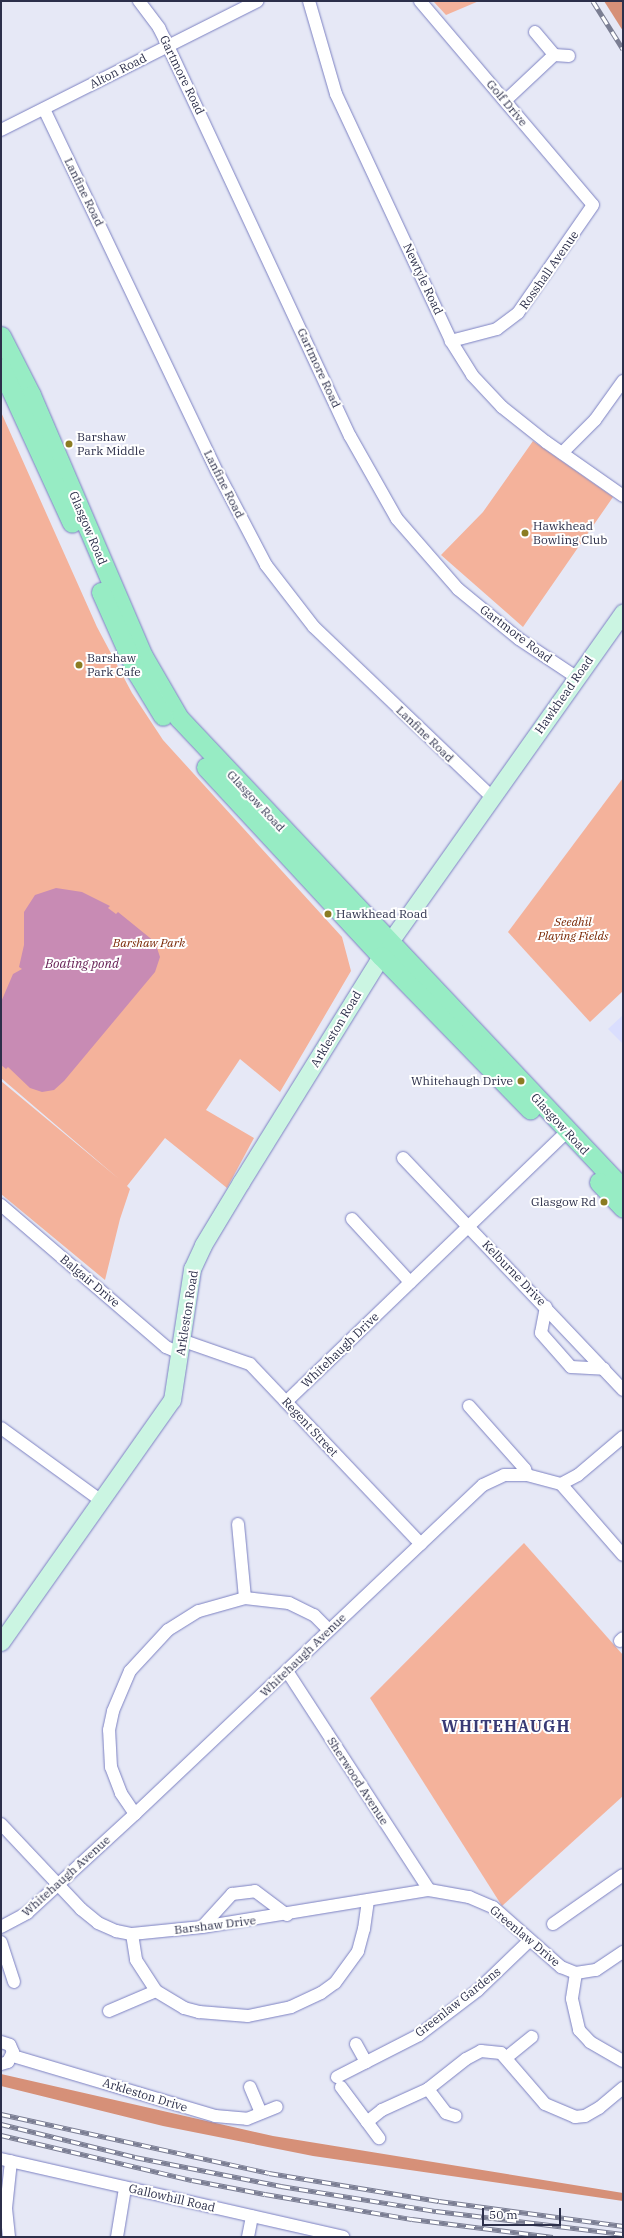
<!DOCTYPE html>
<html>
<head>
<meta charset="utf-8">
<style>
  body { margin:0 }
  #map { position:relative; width:624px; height:2238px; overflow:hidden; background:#e6e8f6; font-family:"IBM Plex Serif",serif }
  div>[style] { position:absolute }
  .built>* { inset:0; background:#dadefe }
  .green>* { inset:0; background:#f4b29b }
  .forest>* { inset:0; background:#d69078 }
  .water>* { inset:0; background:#c88bb4 }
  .roads { filter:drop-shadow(0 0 1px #7c81c2) drop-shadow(0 0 1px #7c81c2) }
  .street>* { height:12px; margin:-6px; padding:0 6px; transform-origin:6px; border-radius:6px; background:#fff }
  .secondary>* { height:17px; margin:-8.5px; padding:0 8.5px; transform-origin:8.5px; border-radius:8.5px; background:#cbf5e2 }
  .primary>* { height:19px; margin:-9.5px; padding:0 9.5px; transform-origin:9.5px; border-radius:9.5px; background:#97ecc4 }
  .rail>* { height:4.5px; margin-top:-2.25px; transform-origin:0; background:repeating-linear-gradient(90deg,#fff 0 9px,#7b7e93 0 18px); box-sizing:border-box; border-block:1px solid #7b7e93 }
  .dots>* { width:11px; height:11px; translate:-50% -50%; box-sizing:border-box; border:2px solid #fff; border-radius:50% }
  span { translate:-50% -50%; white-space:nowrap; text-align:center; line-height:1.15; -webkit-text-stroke:4px #fff; paint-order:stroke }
  .street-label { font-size:12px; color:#2c2f4a }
  .poi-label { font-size:12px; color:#2c2f4a }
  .left { translate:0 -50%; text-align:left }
  .right { translate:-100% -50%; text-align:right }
  .park-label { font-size:12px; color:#7a2805; font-style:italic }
  .water-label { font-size:13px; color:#631b51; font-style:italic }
  .district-label { font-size:16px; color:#393a75; font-weight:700; letter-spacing:1px }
  .frame { position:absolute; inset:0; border:2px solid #2c2f4a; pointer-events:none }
  .scale { position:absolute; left:482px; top:2208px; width:79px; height:18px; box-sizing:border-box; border:2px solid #2c2f4a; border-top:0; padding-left:5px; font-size:12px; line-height:14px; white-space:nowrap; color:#2c2f4a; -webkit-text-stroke:3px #fff; paint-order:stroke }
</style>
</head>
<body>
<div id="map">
  <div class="built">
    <i style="clip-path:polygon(623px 1015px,623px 1044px,608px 1029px)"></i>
  </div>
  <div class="green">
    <i style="clip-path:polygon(433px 1px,479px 1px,446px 15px)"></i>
    <i style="clip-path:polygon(1px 412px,97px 627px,132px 693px,163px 740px,342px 937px,351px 971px,280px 1092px,240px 1059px,206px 1110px,254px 1138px,227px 1188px,165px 1138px,127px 1186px,130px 1189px,120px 1219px,105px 1280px,1px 1194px,1px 1081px,119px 1179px,1px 1078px)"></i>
    <i style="clip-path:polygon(533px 441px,613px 497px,523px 627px,441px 555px,483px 512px)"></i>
    <i style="clip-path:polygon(623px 778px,623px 991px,590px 1022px,508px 932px)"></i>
    <i style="clip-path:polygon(524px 1543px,623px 1655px,623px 1796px,502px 1906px,370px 1698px)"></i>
  </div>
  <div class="forest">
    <i style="clip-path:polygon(604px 1px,623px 1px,623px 31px)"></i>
    <i style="clip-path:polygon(1px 2074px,273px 2136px,623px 2193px,623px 2201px,313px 2156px,163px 2126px,1px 2086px)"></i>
  </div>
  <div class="water">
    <i style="clip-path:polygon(56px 888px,82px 892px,110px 906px,108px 908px,116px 914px,118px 912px,155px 942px,160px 957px,155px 972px,64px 1081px,54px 1090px,42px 1092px,30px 1088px,8px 1067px,6px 1069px,1px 1065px,1px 1002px,13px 974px,22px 969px,19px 967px,24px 945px,24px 912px,35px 895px)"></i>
  </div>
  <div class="roads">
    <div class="street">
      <i style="left:139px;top:1px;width:34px;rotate:53deg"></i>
      <i style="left:159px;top:28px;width:20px;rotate:63deg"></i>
      <i style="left:168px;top:46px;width:430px;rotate:65deg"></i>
      <i style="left:350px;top:436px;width:95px;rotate:60.5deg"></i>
      <i style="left:397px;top:519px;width:93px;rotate:48.9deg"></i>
      <i style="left:458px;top:589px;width:79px;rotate:39.3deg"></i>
      <i style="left:519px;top:639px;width:69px;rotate:33.7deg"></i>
      <i style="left:309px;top:1px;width:97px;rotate:73.8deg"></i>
      <i style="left:336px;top:94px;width:272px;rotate:65deg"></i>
      <i style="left:451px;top:341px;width:40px;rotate:58deg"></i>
      <i style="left:472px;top:375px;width:44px;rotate:46.8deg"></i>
      <i style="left:502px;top:407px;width:56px;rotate:38.5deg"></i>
      <i style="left:546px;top:442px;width:94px;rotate:35deg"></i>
      <i style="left:420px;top:1px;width:267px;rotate:49.7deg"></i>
      <i style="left:593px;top:205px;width:131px;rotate:124.8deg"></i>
      <i style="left:518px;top:313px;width:26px;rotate:143deg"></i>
      <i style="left:497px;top:329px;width:48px;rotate:165.4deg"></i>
      <i style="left:535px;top:32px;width:30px;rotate:50deg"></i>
      <i style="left:505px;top:101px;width:67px;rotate:-43.2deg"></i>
      <i style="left:554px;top:55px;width:15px;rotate:4deg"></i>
      <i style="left:44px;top:109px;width:403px;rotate:64.5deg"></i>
      <i style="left:218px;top:473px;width:104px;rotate:62.4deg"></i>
      <i style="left:266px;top:565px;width:78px;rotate:52.3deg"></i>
      <i style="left:314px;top:627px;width:246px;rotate:43.7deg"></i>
      <i style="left:1px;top:130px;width:287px;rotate:-26.7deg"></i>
      <i style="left:562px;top:453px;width:47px;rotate:-45deg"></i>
      <i style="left:595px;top:420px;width:48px;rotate:-54.3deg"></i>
      <i style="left:403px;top:1158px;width:320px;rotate:46.5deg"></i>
      <i style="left:1px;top:1205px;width:218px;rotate:40.7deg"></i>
      <i style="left:166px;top:1347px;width:15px;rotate:23deg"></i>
      <i style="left:352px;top:1219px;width:86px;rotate:47.4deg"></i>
      <i style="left:546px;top:1307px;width:26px;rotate:101deg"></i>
      <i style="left:541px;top:1333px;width:45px;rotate:48.6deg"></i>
      <i style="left:571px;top:1367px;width:33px;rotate:3deg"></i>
      <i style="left:181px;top:1340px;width:73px;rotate:19.2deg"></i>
      <i style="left:250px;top:1364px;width:248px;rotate:46.5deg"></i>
      <i style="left:286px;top:1402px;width:390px;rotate:-43.9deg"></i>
      <i style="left:469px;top:1406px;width:84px;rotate:48.4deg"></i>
      <i style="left:525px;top:1469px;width:6px;rotate:72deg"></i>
      <i style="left:1px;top:1428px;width:122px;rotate:36deg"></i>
      <i style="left:561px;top:1484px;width:94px;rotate:48.9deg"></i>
      <i style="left:238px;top:1524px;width:74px;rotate:84.6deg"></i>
      <i style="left:620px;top:1641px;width:4px;rotate:-45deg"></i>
      <i style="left:287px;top:1671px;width:261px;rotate:57deg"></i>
      <i style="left:135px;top:1814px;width:25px;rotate:-124deg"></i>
      <i style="left:121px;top:1793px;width:28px;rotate:-111deg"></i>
      <i style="left:111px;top:1767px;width:37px;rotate:-93deg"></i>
      <i style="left:109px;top:1730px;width:19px;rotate:-78deg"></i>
      <i style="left:113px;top:1711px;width:43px;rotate:-67deg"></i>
      <i style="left:130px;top:1671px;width:56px;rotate:-47.2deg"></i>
      <i style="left:168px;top:1630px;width:36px;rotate:-32deg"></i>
      <i style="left:199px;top:1611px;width:48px;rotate:-15.8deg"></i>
      <i style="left:245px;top:1598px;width:44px;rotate:6.5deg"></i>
      <i style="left:289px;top:1603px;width:28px;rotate:26deg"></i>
      <i style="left:314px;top:1615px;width:20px;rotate:45deg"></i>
      <i style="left:1px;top:1824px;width:117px;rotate:46.7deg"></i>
      <i style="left:81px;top:1909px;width:22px;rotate:39deg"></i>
      <i style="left:98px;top:1923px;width:20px;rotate:24deg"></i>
      <i style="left:116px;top:1931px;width:16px;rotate:11deg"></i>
      <i style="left:132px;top:1934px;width:70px;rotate:-5.7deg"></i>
      <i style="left:202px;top:1927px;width:230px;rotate:-9.3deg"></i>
      <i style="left:429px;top:1890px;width:41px;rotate:9.9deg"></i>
      <i style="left:469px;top:1897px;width:26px;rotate:23deg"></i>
      <i style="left:493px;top:1907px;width:91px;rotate:41.4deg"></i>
      <i style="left:561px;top:1967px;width:16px;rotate:22deg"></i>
      <i style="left:576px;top:1973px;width:20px;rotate:-9deg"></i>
      <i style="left:596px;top:1970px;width:32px;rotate:-34deg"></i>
      <i style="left:553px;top:1924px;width:85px;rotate:-35deg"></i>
      <i style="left:1px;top:1927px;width:30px;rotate:-28deg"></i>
      <i style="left:27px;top:1913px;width:147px;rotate:-42.5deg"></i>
      <i style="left:135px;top:1814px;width:479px;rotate:-43.4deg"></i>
      <i style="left:483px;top:1485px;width:23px;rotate:-25deg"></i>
      <i style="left:504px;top:1475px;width:23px"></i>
      <i style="left:527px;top:1475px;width:35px;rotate:15deg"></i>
      <i style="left:561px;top:1484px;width:19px;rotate:-28deg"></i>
      <i style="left:578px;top:1475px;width:59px;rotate:-40.2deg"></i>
      <i style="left:202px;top:1927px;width:45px;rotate:-47.7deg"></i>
      <i style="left:232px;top:1894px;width:23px;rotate:-7deg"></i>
      <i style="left:255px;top:1891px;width:40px;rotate:37deg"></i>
      <i style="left:132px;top:1934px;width:26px;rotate:81deg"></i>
      <i style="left:136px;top:1960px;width:37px;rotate:57deg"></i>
      <i style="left:156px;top:1991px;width:33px;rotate:31deg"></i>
      <i style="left:184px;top:2008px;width:16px;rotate:15deg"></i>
      <i style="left:199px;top:2012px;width:49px;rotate:4.7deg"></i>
      <i style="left:248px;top:2016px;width:44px;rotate:-11.8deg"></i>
      <i style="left:291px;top:2007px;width:33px;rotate:-25deg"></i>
      <i style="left:321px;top:1993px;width:17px;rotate:-36deg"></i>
      <i style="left:335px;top:1983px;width:39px;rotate:-54deg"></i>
      <i style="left:358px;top:1951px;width:23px;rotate:-75deg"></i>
      <i style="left:364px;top:1929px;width:28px;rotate:-82deg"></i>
      <i style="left:1px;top:1942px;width:42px;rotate:72deg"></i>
      <i style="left:576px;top:1973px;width:26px;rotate:99deg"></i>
      <i style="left:572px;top:1999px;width:32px;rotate:77deg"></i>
      <i style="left:579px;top:2030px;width:16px;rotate:47deg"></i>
      <i style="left:590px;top:2042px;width:38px;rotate:30deg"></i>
      <i style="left:109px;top:2011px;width:51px;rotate:-23.1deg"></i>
      <i style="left:1px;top:2042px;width:9px;rotate:18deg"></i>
      <i style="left:10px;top:2045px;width:8px;rotate:67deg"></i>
      <i style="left:13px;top:2052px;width:11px;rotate:117deg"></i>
      <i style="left:8px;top:2062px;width:7px;rotate:164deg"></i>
      <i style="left:356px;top:2044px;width:21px;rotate:61deg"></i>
      <i style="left:13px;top:2056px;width:211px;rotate:16.5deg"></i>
      <i style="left:215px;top:2116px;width:32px;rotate:5deg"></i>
      <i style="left:247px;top:2119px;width:32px;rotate:-22deg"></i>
      <i style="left:507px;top:2057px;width:32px;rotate:-39deg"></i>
      <i style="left:337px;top:2077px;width:92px;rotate:-27.1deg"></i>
      <i style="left:419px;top:2035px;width:74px;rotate:-37.3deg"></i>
      <i style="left:478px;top:1990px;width:72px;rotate:-43.9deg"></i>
      <i style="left:250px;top:2087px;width:28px;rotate:67deg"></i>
      <i style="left:341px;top:2087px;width:64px;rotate:53.3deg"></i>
      <i style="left:428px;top:2089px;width:30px;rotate:53deg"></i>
      <i style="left:446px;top:2113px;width:10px;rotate:17deg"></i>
      <i style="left:367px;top:2122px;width:19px;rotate:-39deg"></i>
      <i style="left:382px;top:2110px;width:51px;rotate:-24.5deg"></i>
      <i style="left:428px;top:2089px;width:48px;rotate:-38.3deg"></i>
      <i style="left:466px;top:2059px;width:17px;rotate:-28deg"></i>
      <i style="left:481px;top:2051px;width:20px;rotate:6deg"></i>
      <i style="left:501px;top:2053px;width:67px;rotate:49.2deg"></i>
      <i style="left:545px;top:2104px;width:33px;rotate:23deg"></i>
      <i style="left:575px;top:2117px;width:10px;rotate:-6deg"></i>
      <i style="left:585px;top:2116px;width:16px;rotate:-30deg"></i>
      <i style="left:599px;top:2108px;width:31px;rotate:-40deg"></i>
      <i style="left:1px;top:2159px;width:351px;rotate:12.8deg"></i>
      <i style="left:9px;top:2237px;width:29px;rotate:-96deg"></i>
      <i style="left:6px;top:2208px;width:47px;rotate:-83.9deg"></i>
      <i style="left:117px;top:2237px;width:50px;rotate:-80.7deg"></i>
      <i style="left:248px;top:2237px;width:21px;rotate:-79deg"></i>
    </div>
    <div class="secondary">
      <i style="left:1px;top:1642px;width:296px;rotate:-54.8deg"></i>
      <i style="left:172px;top:1400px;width:133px;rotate:-81.3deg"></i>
      <i style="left:192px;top:1269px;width:26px;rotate:-65deg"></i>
      <i style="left:203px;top:1245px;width:74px;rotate:-58.9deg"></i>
      <i style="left:241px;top:1182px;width:281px;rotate:-58.2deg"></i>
      <i style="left:389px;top:943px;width:405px;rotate:-54.7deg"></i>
    </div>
    <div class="primary">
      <i style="left:1px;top:336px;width:66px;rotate:63deg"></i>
      <i style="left:31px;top:395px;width:284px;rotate:66.8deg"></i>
      <i style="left:143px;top:656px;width:72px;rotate:59.9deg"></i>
      <i style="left:179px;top:718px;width:647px;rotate:46.69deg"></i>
      <i style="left:1px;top:368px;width:170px;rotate:65.4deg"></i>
      <i style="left:101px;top:592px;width:89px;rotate:66deg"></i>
      <i style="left:137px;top:673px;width:50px;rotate:58.8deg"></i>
      <i style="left:206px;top:767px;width:258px;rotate:47.2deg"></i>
      <i style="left:381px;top:956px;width:214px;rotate:45.8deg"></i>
      <i style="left:599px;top:1182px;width:35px;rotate:47deg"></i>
    </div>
  </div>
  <div class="rail">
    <i style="left:593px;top:1px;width:57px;rotate:58deg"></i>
    <i style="left:1px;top:2114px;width:274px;rotate:12.4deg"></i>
    <i style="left:269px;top:2173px;width:172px;rotate:9.4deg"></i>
    <i style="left:439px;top:2201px;width:186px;rotate:7.7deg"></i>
    <i style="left:1px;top:2124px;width:138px;rotate:13.8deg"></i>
    <i style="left:135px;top:2157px;width:149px;rotate:11.2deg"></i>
    <i style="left:281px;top:2186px;width:157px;rotate:9.2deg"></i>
    <i style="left:436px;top:2211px;width:188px;rotate:7deg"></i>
    <i style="left:1px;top:2135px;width:196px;rotate:13.3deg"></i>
    <i style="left:192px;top:2180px;width:74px;rotate:10.9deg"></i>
    <i style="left:265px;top:2194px;width:149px;rotate:9.7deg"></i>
    <i style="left:412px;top:2219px;width:142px;rotate:7.3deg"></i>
  </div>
  <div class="dots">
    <i style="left:69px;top:444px;background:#8b7c22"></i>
    <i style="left:525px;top:533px;background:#8b7c22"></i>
    <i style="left:79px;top:665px;background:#8b7c22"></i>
    <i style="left:328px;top:914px;background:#8b7c22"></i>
    <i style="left:521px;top:1081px;background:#8b7c22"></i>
    <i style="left:604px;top:1202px;background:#8b7c22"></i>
  </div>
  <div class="street-label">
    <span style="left:118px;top:71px;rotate:-27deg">Alton Road</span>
    <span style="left:182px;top:75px;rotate:64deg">Gartmore Road</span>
    <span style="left:507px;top:103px;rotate:50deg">Golf Drive</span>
    <span style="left:84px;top:192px;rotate:64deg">Lanfine Road</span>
    <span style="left:549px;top:270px;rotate:-55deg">Rosshall Avenue</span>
    <span style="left:423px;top:279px;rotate:65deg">Newtyle Road</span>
    <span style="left:319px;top:368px;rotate:65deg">Gartmore Road</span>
    <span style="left:224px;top:484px;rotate:63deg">Lanfine Road</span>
    <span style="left:88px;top:528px;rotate:67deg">Glasgow Road</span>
    <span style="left:516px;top:634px;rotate:37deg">Gartmore Road</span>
    <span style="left:564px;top:695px;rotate:-55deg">Hawkhead Road</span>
    <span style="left:425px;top:734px;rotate:44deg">Lanfine Road</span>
    <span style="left:256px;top:801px;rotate:47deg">Glasgow Road</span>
    <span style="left:336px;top:1029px;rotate:-59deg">Arkleston Road</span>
    <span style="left:560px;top:1124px;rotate:47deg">Glasgow Road</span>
    <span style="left:514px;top:1273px;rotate:46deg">Kelburne Drive</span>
    <span style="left:90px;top:1281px;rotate:40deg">Balgair Drive</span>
    <span style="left:187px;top:1313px;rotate:-81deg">Arkleston Road</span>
    <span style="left:340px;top:1350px;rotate:-44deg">Whitehaugh Drive</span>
    <span style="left:310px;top:1427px;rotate:47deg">Regent Street</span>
    <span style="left:303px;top:1655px;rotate:-44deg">Whitehaugh Avenue</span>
    <span style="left:358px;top:1781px;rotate:57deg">Sherwood Avenue</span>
    <span style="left:66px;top:1876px;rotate:-42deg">Whitehaugh Avenue</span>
    <span style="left:215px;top:1925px;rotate:-7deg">Barshaw Drive</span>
    <span style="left:525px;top:1936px;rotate:40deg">Greenlaw Drive</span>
    <span style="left:458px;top:2002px;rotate:-38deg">Greenlaw Gardens</span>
    <span style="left:145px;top:2095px;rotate:17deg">Arkleston Drive</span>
    <span style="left:172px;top:2198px;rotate:13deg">Gallowhill Road</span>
  </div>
  <div class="poi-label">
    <span class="left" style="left:77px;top:444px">Barshaw<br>Park Middle</span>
    <span class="left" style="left:533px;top:533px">Hawkhead<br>Bowling Club</span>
    <span class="left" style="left:87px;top:665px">Barshaw<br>Park Cafe</span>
    <span class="left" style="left:336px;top:914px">Hawkhead Road</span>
    <span class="right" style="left:513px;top:1081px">Whitehaugh Drive</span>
    <span class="right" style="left:596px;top:1202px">Glasgow Rd</span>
  </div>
  <div class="park-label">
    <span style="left:573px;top:929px">Seedhil<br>Playing Fields</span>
    <span style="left:149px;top:943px">Barshaw Park</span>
  </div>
  <div class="water-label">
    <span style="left:82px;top:964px">Boating pond</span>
  </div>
  <div class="district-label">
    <span style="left:506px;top:1726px">WHITEHAUGH</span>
  </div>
  <div class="frame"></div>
  <div class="scale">50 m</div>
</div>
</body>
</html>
